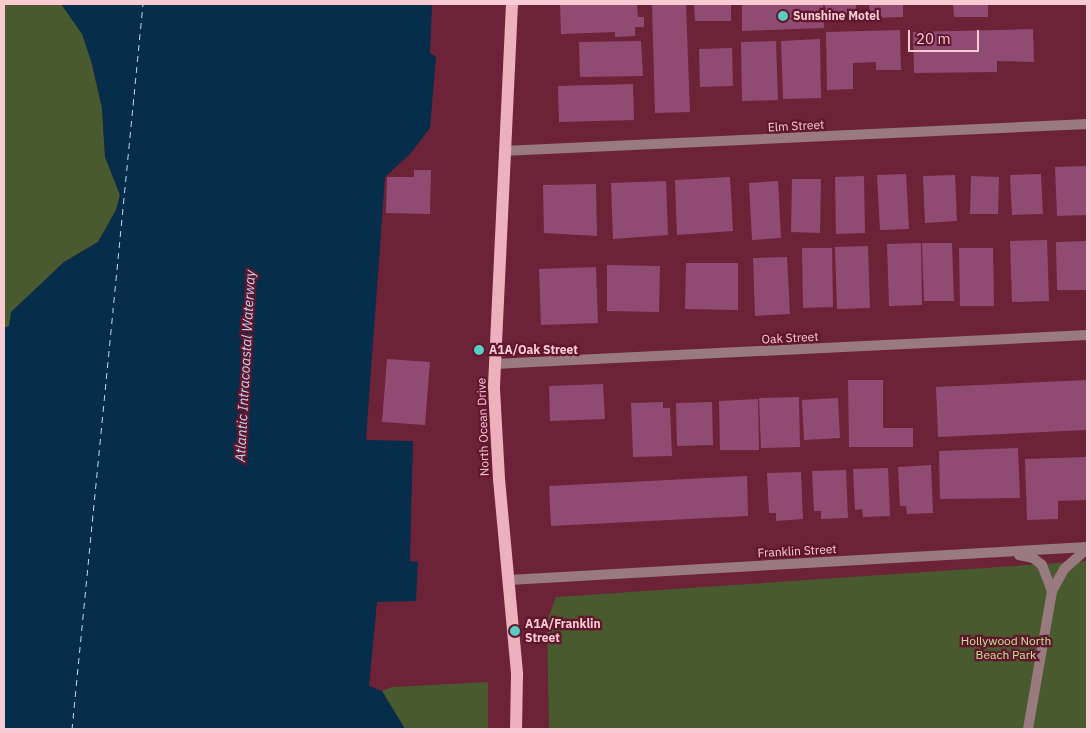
<!DOCTYPE html>
<html>
<head>
<meta charset="utf-8">
<style>
  body { margin:0 }
  #map { position:relative; width:1091px; height:733px; overflow:hidden; background:#6c2338; font-family:"IBM Plex Sans",sans-serif }
  div>[style] { position:absolute }
  .green>* { inset:0; background:#495a2e }
  .water>* { inset:0; background:#062d4a }
  .ferry>* { height:1px; margin-top:-0.5px; transform-origin:0; background:repeating-linear-gradient(90deg,#bdd9f2 0 6px,transparent 0 11px) }
  .building>* { inset:0; background:#8f4b72 }
  .minor>* { height:10px; margin:-5px; padding:0 5px; transform-origin:5px; border-radius:5px; background:#987a7f }
  .primary>* { height:12px; margin:-6px; padding:0 6px; transform-origin:6px; border-radius:6px; background:#edb1bd }
  .dots>* { width:14px; height:14px; translate:-50% -50%; box-sizing:border-box; border:2px solid #60172e; border-radius:50% }
  span { translate:-50% -50%; white-space:nowrap; text-align:center; line-height:1.15; -webkit-text-stroke:4.5px #60172e; paint-order:stroke }
  .poi-label { font-size:12px; color:#f8cbd3; font-weight:700 }
  .left { translate:0 -50%; text-align:left }
  .street-label { font-size:12px; color:#f8cbd3 }
  .park-label { font-size:12px; color:#c4e591 }
  .water-label { font-size:14px; color:#bdd9f2; font-style:italic }
  .frame { position:absolute; inset:0; border:5px solid #f8cbd3; pointer-events:none }
  .scale { position:absolute; left:908px; top:30px; width:71px; height:22px; box-sizing:border-box; border:2px solid #f8cbd3; border-top:0; padding-left:6px; font-size:15px; line-height:18px; white-space:nowrap; color:#f8cbd3; -webkit-text-stroke:4px #60172e; paint-order:stroke }
</style>
</head>
<body>
<div id="map">
  <div class="green">
    <i style="clip-path:polygon(4px 4px,91px 4px,91px 61px,102px 108px,105px 157px,120px 195px,116px 210px,98px 242px,64px 262px,12px 312px,9px 326px,4px 328px)"></i>
    <i style="clip-path:polygon(1087px 561px,1087px 729px,549px 729px,547px 621px,556px 597px)"></i>
    <i style="clip-path:polygon(488px 682px,488px 729px,405px 729px,382px 691px,392px 687px)"></i>
  </div>
  <div class="water">
    <i style="clip-path:polygon(61px 4px,432px 4px,430px 53px,436px 57px,430px 128px,410px 154px,385px 177px,366px 440px,413px 441px,410px 561px,418px 562px,416px 601px,377px 602px,369px 686px,382px 691px,405px 729px,4px 729px,4px 328px,9px 326px,11px 312px,64px 262px,98px 242px,116px 210px,120px 195px,105px 157px,102px 108px,92px 64px,82px 34px)"></i>
  </div>
  <div class="ferry">
    <i style="left:72px;top:729px;width:728px;rotate:-84.41deg"></i>
  </div>
  <div class="building">
    <i style="clip-path:polygon(560px 4px,637px 4px,638px 17px,644px 17px,644px 27px,635px 27px,635px 36px,615px 37px,615px 32px,561px 34px)"></i>
    <i style="clip-path:polygon(652px 4px,686px 4px,690px 112px,655px 113px)"></i>
    <i style="clip-path:polygon(694px 4px,731px 4px,731px 21px,695px 21px)"></i>
    <i style="clip-path:polygon(742px 4px,823px 4px,824px 28px,742px 31px)"></i>
    <i style="clip-path:polygon(825px 4px,856px 4px,856px 19px,824px 19px)"></i>
    <i style="clip-path:polygon(869px 4px,903px 4px,903px 17px,870px 18px)"></i>
    <i style="clip-path:polygon(953px 4px,988px 4px,988px 17px,954px 17px)"></i>
    <i style="clip-path:polygon(1033px 29px,1034px 62px,997px 61px,997px 72px,914px 73px,913px 32px)"></i>
    <i style="clip-path:polygon(900px 30px,901px 70px,876px 70px,876px 62px,853px 63px,853px 89px,827px 90px,826px 32px)"></i>
    <i style="clip-path:polygon(820px 39px,821px 98px,783px 99px,781px 41px)"></i>
    <i style="clip-path:polygon(641px 41px,643px 76px,580px 77px,579px 42px)"></i>
    <i style="clip-path:polygon(776px 41px,778px 100px,742px 101px,741px 42px)"></i>
    <i style="clip-path:polygon(732px 48px,733px 86px,700px 87px,699px 49px)"></i>
    <i style="clip-path:polygon(633px 84px,634px 120px,559px 122px,558px 86px)"></i>
    <i style="clip-path:polygon(1086px 166px,1087px 215px,1057px 216px,1055px 167px)"></i>
    <i style="clip-path:polygon(414px 170px,431px 170px,430px 214px,386px 213px,387px 177px,414px 177px)"></i>
    <i style="clip-path:polygon(906px 174px,909px 229px,880px 230px,877px 175px)"></i>
    <i style="clip-path:polygon(1041px 174px,1043px 214px,1012px 215px,1010px 175px)"></i>
    <i style="clip-path:polygon(955px 175px,957px 221px,925px 223px,923px 176px)"></i>
    <i style="clip-path:polygon(864px 176px,865px 233px,836px 234px,835px 177px)"></i>
    <i style="clip-path:polygon(971px 176px,999px 177px,998px 214px,970px 214px)"></i>
    <i style="clip-path:polygon(730px 177px,733px 231px,677px 235px,675px 180px)"></i>
    <i style="clip-path:polygon(792px 179px,821px 179px,820px 233px,791px 232px)"></i>
    <i style="clip-path:polygon(666px 181px,668px 235px,613px 239px,611px 183px)"></i>
    <i style="clip-path:polygon(778px 181px,781px 238px,752px 240px,749px 183px)"></i>
    <i style="clip-path:polygon(596px 184px,597px 236px,544px 233px,543px 185px)"></i>
    <i style="clip-path:polygon(1047px 240px,1049px 301px,1012px 302px,1010px 241px)"></i>
    <i style="clip-path:polygon(1087px 241px,1087px 290px,1057px 290px,1056px 242px)"></i>
    <i style="clip-path:polygon(921px 243px,922px 305px,889px 306px,887px 244px)"></i>
    <i style="clip-path:polygon(922px 243px,952px 243px,954px 301px,924px 301px)"></i>
    <i style="clip-path:polygon(868px 246px,870px 308px,837px 309px,835px 247px)"></i>
    <i style="clip-path:polygon(802px 248px,832px 248px,833px 307px,803px 308px)"></i>
    <i style="clip-path:polygon(959px 248px,993px 248px,994px 306px,960px 306px)"></i>
    <i style="clip-path:polygon(787px 257px,790px 314px,755px 316px,753px 258px)"></i>
    <i style="clip-path:polygon(686px 263px,738px 263px,738px 310px,685px 309px)"></i>
    <i style="clip-path:polygon(607px 265px,660px 266px,659px 312px,607px 311px)"></i>
    <i style="clip-path:polygon(596px 267px,598px 323px,541px 325px,539px 269px)"></i>
    <i style="clip-path:polygon(387px 359px,430px 362px,425px 425px,382px 422px)"></i>
    <i style="clip-path:polygon(848px 380px,883px 380px,883px 428px,913px 428px,913px 447px,849px 447px)"></i>
    <i style="clip-path:polygon(1087px 380px,1087px 430px,938px 437px,936px 387px)"></i>
    <i style="clip-path:polygon(603px 384px,605px 419px,550px 421px,549px 386px)"></i>
    <i style="clip-path:polygon(799px 397px,800px 447px,761px 448px,759px 398px)"></i>
    <i style="clip-path:polygon(838px 398px,840px 438px,804px 440px,802px 400px)"></i>
    <i style="clip-path:polygon(758px 399px,759px 450px,720px 450px,719px 401px)"></i>
    <i style="clip-path:polygon(663px 402px,663px 408px,670px 408px,672px 456px,633px 457px,631px 403px)"></i>
    <i style="clip-path:polygon(712px 402px,713px 445px,677px 446px,676px 403px)"></i>
    <i style="clip-path:polygon(1018px 448px,1020px 498px,940px 499px,939px 451px)"></i>
    <i style="clip-path:polygon(1087px 457px,1087px 500px,1058px 501px,1058px 519px,1027px 520px,1025px 459px)"></i>
    <i style="clip-path:polygon(931px 465px,933px 513px,907px 514px,906px 506px,900px 506px,898px 467px)"></i>
    <i style="clip-path:polygon(888px 468px,890px 516px,863px 517px,862px 509px,855px 510px,853px 469px)"></i>
    <i style="clip-path:polygon(846px 470px,848px 518px,821px 519px,821px 511px,814px 511px,812px 471px)"></i>
    <i style="clip-path:polygon(801px 472px,803px 519px,776px 521px,776px 513px,769px 513px,767px 473px)"></i>
    <i style="clip-path:polygon(747px 476px,748px 516px,551px 526px,549px 486px)"></i>
  </div>
  <div class="minor">
    <i style="left:505px;top:151px;width:583px;rotate:-2.66deg"></i>
    <i style="left:495px;top:364px;width:593px;rotate:-2.8deg"></i>
    <i style="left:1019px;top:555px;width:14px;rotate:12deg"></i>
    <i style="left:1033px;top:558px;width:11px;rotate:38deg"></i>
    <i style="left:1042px;top:565px;width:28px;rotate:69deg"></i>
    <i style="left:509px;top:580px;width:579px;rotate:-3.27deg"></i>
    <i style="left:1028px;top:729px;width:140px;rotate:-80.1deg"></i>
    <i style="left:1052px;top:591px;width:25px;rotate:-61deg"></i>
    <i style="left:1064px;top:569px;width:30px;rotate:-41deg"></i>
  </div>
  <div class="primary">
    <i style="left:512px;top:4px;width:385px;rotate:92.7deg"></i>
    <i style="left:494px;top:389px;width:90px;rotate:86.8deg"></i>
    <i style="left:499px;top:479px;width:196px;rotate:84.7deg"></i>
    <i style="left:517px;top:674px;width:55px;rotate:91deg"></i>
  </div>
  <div class="dots">
    <i style="left:783px;top:16px;background:#57cec2"></i>
    <i style="left:479px;top:350px;background:#57cec2"></i>
    <i style="left:515px;top:631px;background:#57cec2"></i>
  </div>
  <div class="poi-label">
    <span class="left" style="left:793px;top:16px">Sunshine Motel</span>
    <span class="left" style="left:489px;top:350px">A1A/Oak Street</span>
    <span class="left" style="left:525px;top:631px">A1A/Franklin<br>Street</span>
  </div>
  <div class="street-label">
    <span style="left:796px;top:126px;rotate:-3deg">Elm Street</span>
    <span style="left:790px;top:338px;rotate:-3deg">Oak Street</span>
    <span style="left:483px;top:427px;rotate:-92deg">North Ocean Drive</span>
    <span style="left:797px;top:551px;rotate:-3deg">Franklin Street</span>
  </div>
  <div class="park-label">
    <span style="left:1006px;top:648px">Hollywood North<br>Beach Park</span>
  </div>
  <div class="water-label">
    <span style="left:245px;top:366px;rotate:-87deg">Atlantic Intracoastal Waterway</span>
  </div>
  <div class="frame"></div>
  <div class="scale">20 m</div>
</div>
</body>
</html>
